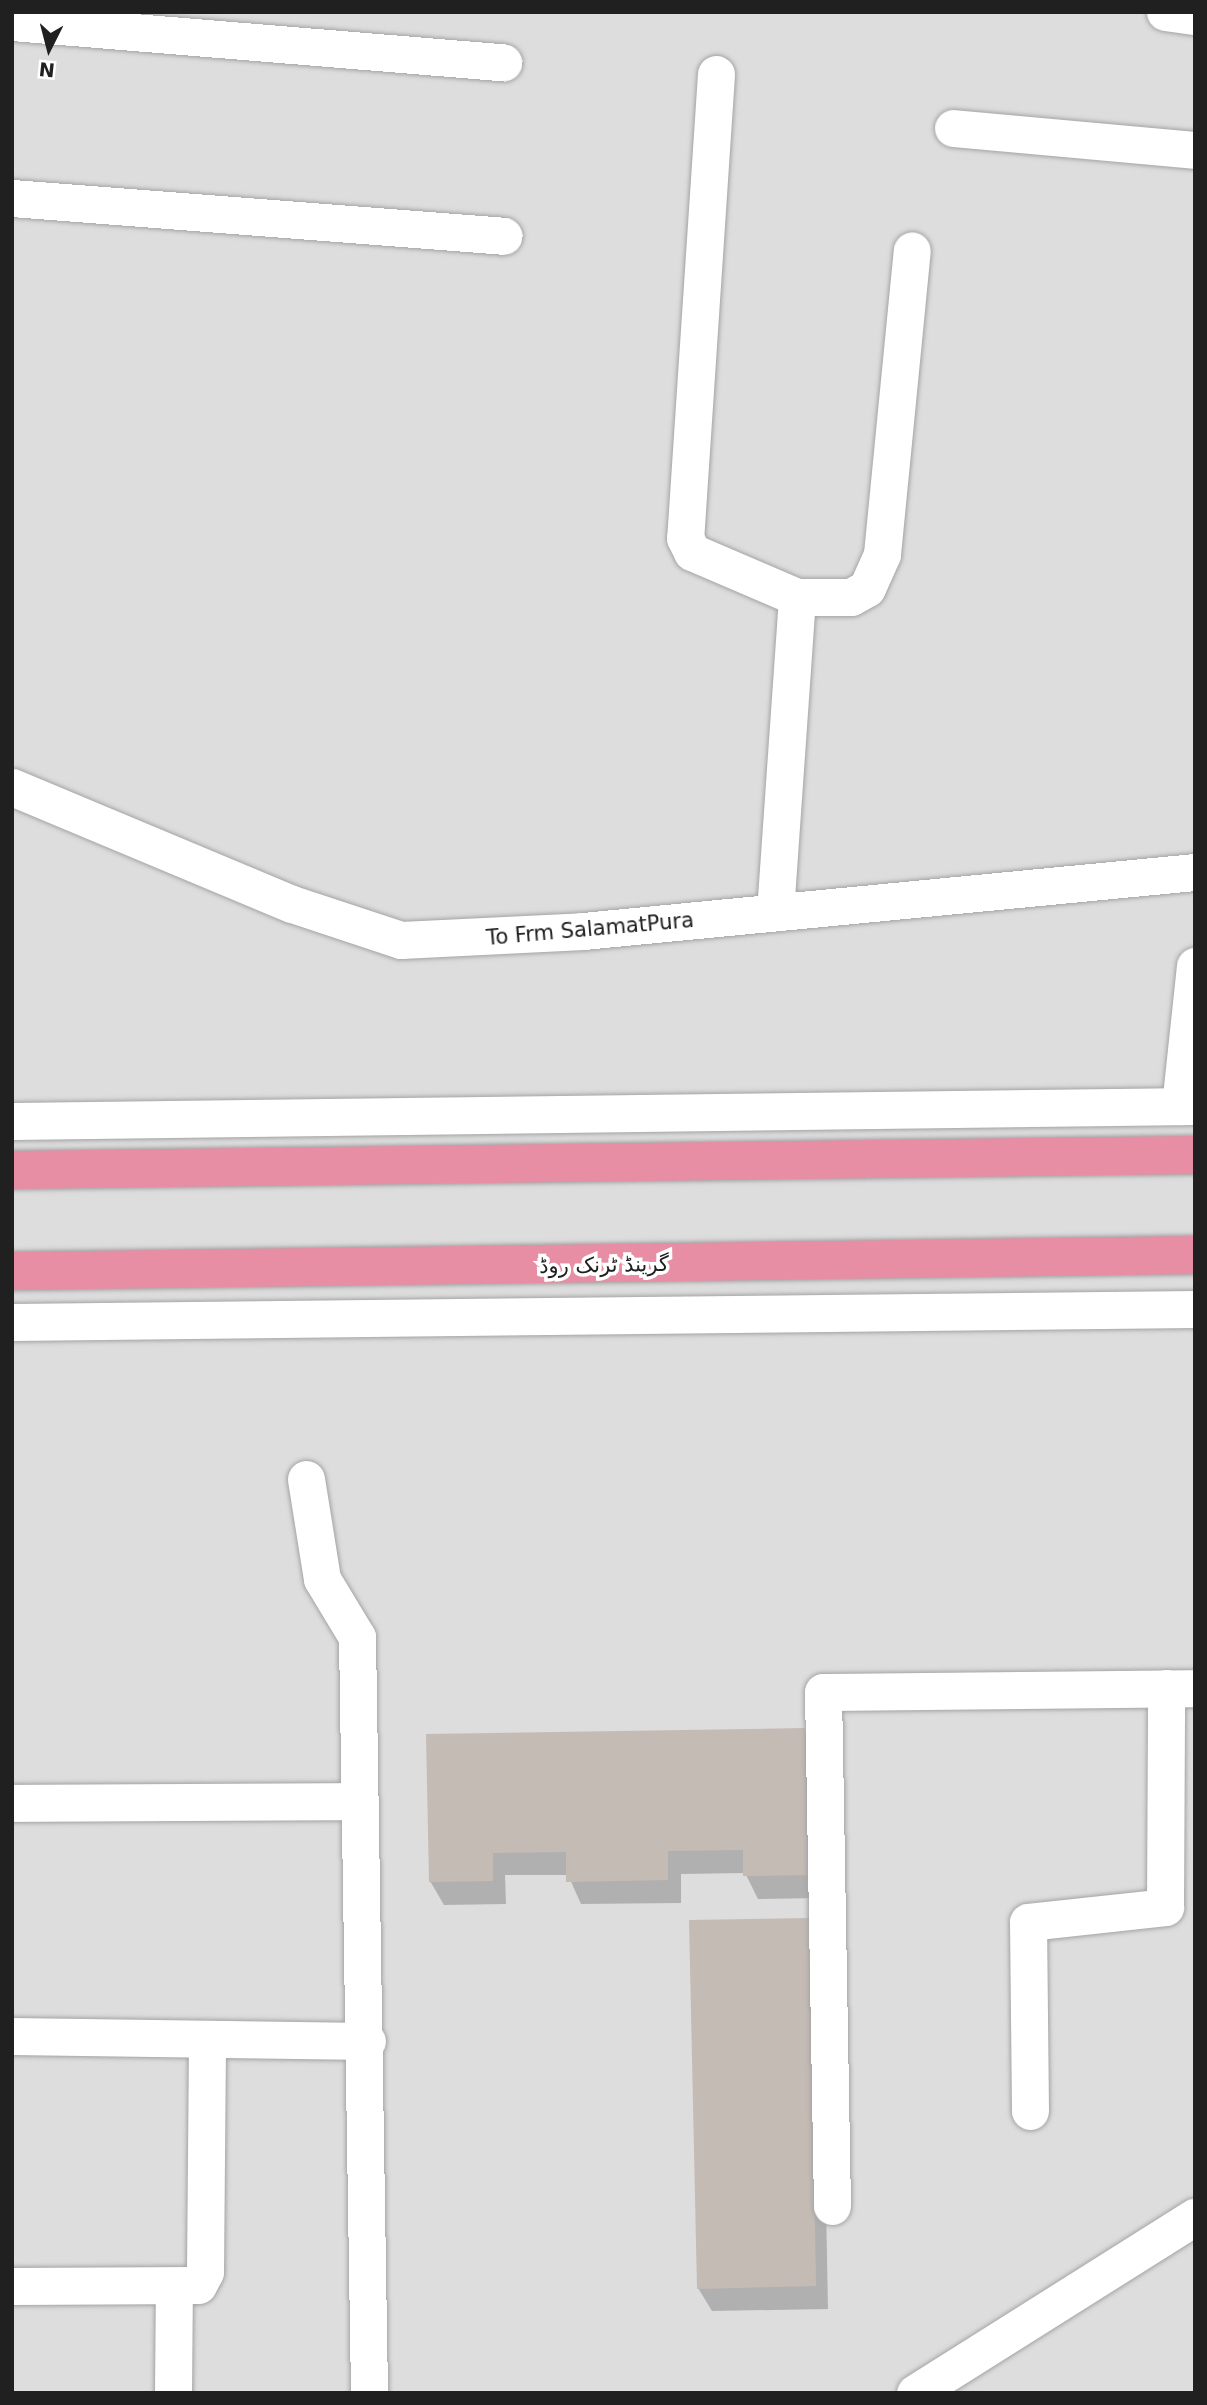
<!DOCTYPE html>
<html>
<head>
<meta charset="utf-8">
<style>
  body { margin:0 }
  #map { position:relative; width:1207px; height:2405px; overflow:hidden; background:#f0ece6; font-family:"DejaVu Sans","Noto Naskh Arabic",sans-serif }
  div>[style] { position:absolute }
  .residential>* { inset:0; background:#dedddd }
  .shadow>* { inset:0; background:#0003 }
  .building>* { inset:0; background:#c5bbb5 }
  .roads { filter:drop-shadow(0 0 2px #a4a4a4) drop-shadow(0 0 2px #a4a4a4) }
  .street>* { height:37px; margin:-18.5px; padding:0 18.5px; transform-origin:18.5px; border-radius:18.5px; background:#fff }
  .highway>* { height:38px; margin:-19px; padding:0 19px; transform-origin:19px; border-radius:19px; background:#e78ea5 }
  span { translate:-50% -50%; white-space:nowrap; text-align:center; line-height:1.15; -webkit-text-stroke:7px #fff; paint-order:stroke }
  .street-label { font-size:21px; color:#202020 }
  .frame { position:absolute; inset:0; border:14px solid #202020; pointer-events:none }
  .north { position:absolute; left:14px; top:14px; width:70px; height:70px; -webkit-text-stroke:5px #fff; paint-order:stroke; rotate:186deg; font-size:19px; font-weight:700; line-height:28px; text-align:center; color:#202020 }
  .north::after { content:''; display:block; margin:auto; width:24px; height:32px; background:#202020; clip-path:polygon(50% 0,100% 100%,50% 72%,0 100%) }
</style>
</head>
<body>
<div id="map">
  <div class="residential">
    <i style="clip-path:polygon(12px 12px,1195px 12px,1195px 2393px,12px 2393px)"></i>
  </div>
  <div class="shadow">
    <i style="clip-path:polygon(804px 1730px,818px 1753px,820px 1898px,758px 1899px,745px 1873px,681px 1874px,681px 1903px,581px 1904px,568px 1875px,505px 1875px,506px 1904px,444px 1905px,430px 1881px,428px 1735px)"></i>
    <i style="clip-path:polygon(821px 1943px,828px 2309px,712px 2311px,698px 2288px)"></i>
  </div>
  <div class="building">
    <i style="clip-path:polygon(805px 1728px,808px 1875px,743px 1876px,743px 1850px,668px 1851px,668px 1880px,566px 1882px,566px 1852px,493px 1853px,493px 1881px,429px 1882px,426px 1734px)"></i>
    <i style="clip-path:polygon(809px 1918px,816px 2286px,697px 2289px,689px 1920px)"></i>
  </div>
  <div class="roads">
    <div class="street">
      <i style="left:1165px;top:12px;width:30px;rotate:8deg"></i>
      <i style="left:12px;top:22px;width:493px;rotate:4.7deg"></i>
      <i style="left:716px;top:74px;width:465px;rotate:93.8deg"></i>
      <i style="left:685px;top:538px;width:16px;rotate:63deg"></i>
      <i style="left:692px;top:552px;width:114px;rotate:23.2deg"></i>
      <i style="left:953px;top:128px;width:243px;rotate:5.2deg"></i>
      <i style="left:12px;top:198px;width:493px;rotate:4.4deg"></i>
      <i style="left:12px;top:787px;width:303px;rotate:22.7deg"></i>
      <i style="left:292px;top:904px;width:115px;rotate:18.3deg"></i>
      <i style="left:401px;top:940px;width:182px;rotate:-2.8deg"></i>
      <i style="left:583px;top:931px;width:615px;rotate:-5.51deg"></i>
      <i style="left:775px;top:912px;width:316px;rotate:-86deg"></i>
      <i style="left:797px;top:597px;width:54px"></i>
      <i style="left:851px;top:597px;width:18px;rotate:-29deg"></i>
      <i style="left:867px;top:588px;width:37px;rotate:-66deg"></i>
      <i style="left:882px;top:554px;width:305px;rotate:-84.4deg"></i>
      <i style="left:1180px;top:1106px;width:141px;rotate:-83.9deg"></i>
      <i style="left:12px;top:1121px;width:1183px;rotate:-0.73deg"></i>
      <i style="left:12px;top:1322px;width:1183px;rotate:-0.63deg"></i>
      <i style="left:306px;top:1479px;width:101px;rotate:80.9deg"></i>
      <i style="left:322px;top:1579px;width:68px;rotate:58.9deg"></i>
      <i style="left:357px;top:1637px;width:756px;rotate:89.09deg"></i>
      <i style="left:12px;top:1803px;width:347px;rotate:-0.3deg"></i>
      <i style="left:12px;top:2036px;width:355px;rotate:0.8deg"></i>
      <i style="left:1030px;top:2111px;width:189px;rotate:-90.6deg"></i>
      <i style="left:1028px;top:1922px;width:138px;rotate:-6.2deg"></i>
      <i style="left:1165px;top:1907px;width:219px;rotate:-89.7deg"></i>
      <i style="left:832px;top:2206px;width:514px;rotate:-91deg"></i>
      <i style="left:823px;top:1692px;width:372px;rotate:-0.6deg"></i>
      <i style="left:12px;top:2286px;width:186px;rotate:-0.3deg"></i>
      <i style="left:198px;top:2285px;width:15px;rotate:-62deg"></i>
      <i style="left:205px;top:2272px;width:233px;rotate:-89.5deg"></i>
      <i style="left:173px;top:2393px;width:106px;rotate:-89.5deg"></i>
      <i style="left:915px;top:2393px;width:331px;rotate:-32.2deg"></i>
    </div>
    <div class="highway">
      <i style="left:12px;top:1170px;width:1183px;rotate:-0.73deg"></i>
      <i style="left:12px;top:1271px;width:1183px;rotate:-0.77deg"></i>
    </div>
  </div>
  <div class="street-label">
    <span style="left:590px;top:929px;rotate:-5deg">To Frm SalamatPura</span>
    <span style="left:604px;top:1265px;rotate:-1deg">گرینڈ ٹرنک روڈ</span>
  </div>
  <div class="frame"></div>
  <div class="north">N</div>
</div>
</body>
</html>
